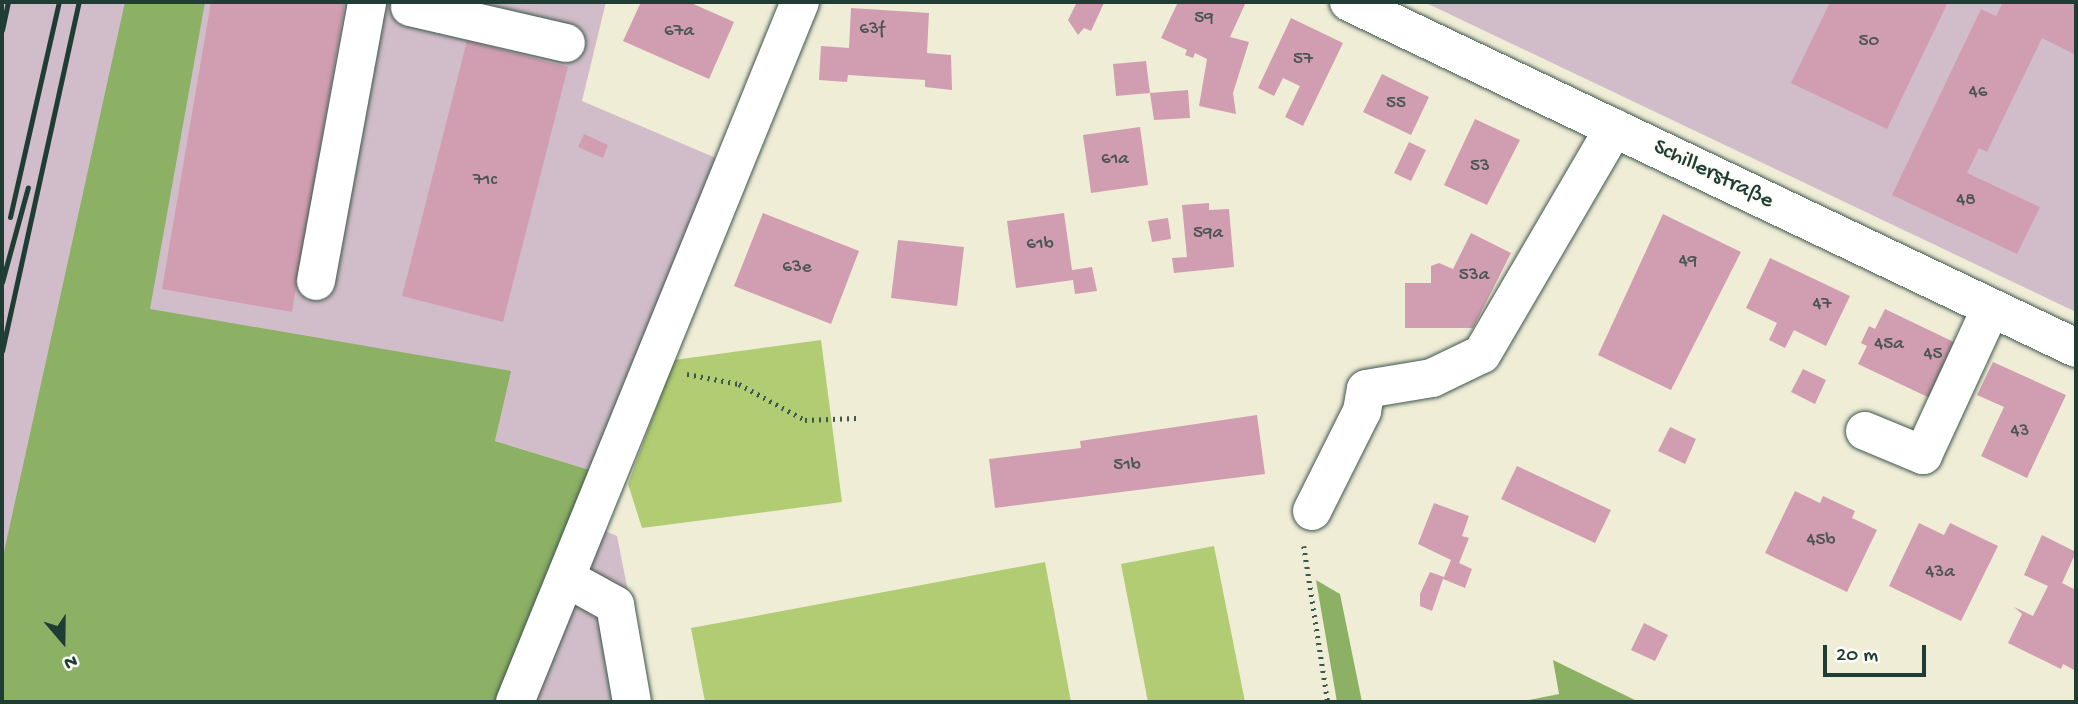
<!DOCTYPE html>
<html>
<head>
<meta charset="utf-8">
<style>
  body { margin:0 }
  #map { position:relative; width:2078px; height:704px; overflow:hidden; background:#f0edd7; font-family:"Gochi Hand",sans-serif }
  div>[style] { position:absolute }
  .industrial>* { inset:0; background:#d1bdc9 }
  .green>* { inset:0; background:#b1cc72 }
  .forest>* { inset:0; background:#8cb064 }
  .building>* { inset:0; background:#d19eb1 }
  .path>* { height:4.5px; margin-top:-2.25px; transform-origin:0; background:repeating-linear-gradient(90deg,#3e574c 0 2px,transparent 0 7px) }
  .roads { filter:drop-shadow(0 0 2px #3e574c) drop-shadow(0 0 2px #3e574c) }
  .minor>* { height:38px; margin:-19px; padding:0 19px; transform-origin:19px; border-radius:19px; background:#fff }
  .rail>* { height:5px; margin:-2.5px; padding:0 2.5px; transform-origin:2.5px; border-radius:2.5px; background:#1f3d34 }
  span { translate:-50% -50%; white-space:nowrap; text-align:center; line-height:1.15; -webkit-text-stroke:5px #fdfcf7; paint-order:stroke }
  .number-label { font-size:19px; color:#4c5553 }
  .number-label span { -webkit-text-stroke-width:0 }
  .street-label { font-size:23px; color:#1f3d34 }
  .frame { position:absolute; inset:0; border:4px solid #1f3d34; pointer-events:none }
  .north { position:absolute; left:28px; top:606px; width:70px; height:70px; -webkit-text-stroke:5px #fdfcf7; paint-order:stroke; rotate:160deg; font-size:19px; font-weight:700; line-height:28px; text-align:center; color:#1f3d34 }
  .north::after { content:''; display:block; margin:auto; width:24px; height:32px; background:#1f3d34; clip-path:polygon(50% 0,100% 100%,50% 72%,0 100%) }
  .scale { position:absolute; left:1823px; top:645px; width:103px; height:32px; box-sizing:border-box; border:4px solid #1f3d34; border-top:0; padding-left:9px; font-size:21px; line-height:24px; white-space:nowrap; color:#1f3d34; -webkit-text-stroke:5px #fdfcf7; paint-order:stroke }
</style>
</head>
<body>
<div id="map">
  <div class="industrial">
    <i style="clip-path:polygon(2px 2px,606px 2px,582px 101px,716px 158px,593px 471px,495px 441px,510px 371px,2px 702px)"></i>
    <i style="clip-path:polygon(1424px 2px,2076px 2px,2076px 312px)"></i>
    <i style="clip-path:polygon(574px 518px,617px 536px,650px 702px,495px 702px)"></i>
  </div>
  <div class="green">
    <i style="clip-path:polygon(821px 340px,842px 502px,642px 528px,628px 484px,674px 360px)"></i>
    <i style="clip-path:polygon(1214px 546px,1245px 702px,1148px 702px,1121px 564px)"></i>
    <i style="clip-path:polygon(1045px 562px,1071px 702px,705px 702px,691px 628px)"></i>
  </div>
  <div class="forest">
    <i style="clip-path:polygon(125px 2px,205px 2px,150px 309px,511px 371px,495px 441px,593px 471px,495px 702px,2px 702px,2px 561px)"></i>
    <i style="clip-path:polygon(1316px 580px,1340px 594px,1362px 702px,1337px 702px)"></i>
    <i style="clip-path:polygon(1553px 660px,1639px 702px,1519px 702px,1559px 694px)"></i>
  </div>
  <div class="building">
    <i style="clip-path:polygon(211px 2px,345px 2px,292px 312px,162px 289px)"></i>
    <i style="clip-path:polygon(641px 2px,689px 2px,734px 22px,709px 79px,623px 41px)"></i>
    <i style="clip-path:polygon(1077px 2px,1104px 3px,1091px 31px,1084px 28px,1078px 35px,1068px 20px)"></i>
    <i style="clip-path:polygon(1178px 2px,1246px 2px,1230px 37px,1249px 42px,1233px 93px,1236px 114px,1199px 106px,1207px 59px,1195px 53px,1193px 58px,1185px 55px,1187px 50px,1161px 38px)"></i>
    <i style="clip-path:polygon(1830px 2px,1948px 2px,1887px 129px,1791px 83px)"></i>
    <i style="clip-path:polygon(2003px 2px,2076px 2px,2076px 55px,2042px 38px,1987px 152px,1979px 148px,1967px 173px,2040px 207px,2017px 254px,1892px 195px,1981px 9px,1996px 16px)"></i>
    <i style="clip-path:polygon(851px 8px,929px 13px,927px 53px,951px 55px,952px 90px,925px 87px,925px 80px,848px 75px,847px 82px,819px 80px,821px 46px,849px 48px)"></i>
    <i style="clip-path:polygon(1291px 18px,1343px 43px,1303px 126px,1285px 117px,1300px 86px,1283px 78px,1274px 96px,1258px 88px)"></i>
    <i style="clip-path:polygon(467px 41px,568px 67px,503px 322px,402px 296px)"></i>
    <i style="clip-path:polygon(1146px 61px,1150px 93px,1116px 96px,1113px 64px)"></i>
    <i style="clip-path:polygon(1382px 74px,1429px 97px,1411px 135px,1363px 112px)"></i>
    <i style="clip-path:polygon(1188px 90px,1190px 118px,1154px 120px,1150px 93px)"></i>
    <i style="clip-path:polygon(1475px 119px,1520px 140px,1487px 205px,1444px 185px)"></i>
    <i style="clip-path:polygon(1140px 127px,1148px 185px,1091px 193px,1083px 135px)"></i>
    <i style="clip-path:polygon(584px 134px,608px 145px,603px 158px,578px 147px)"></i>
    <i style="clip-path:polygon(1409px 142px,1426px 150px,1411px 181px,1394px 173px)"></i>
    <i style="clip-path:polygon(1209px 203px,1209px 210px,1229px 209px,1234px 267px,1174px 273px,1172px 258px,1187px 257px,1182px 205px)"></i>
    <i style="clip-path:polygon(763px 213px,859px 251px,831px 324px,734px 286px)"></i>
    <i style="clip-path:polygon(1064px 213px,1072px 270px,1092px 267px,1097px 291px,1075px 294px,1073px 280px,1016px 288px,1007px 221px)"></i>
    <i style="clip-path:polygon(1663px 214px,1741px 252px,1671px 390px,1598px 355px)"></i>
    <i style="clip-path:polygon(1168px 218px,1171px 239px,1152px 242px,1148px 221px)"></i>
    <i style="clip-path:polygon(1471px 233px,1511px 253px,1473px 328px,1405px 328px,1405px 283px,1431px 283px,1431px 266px,1439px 263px,1453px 269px)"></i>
    <i style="clip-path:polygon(898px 240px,964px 247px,957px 306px,891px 298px)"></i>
    <i style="clip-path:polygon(1770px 258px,1850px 296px,1826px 346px,1794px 330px,1785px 348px,1769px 340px,1777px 323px,1746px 308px)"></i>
    <i style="clip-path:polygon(1885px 309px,1960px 345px,1934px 400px,1858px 364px,1867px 346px,1861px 343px,1869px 326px,1875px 329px)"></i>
    <i style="clip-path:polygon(1993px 362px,2066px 395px,2027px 478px,1981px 456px,2004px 407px,1977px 395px)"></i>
    <i style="clip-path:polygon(1803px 369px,1826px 380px,1815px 404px,1791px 392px)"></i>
    <i style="clip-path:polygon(1257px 415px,1265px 474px,995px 508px,989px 459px,1081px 448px,1080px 441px)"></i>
    <i style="clip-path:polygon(1670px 427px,1696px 439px,1685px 464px,1658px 451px)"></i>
    <i style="clip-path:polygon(1517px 466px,1611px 510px,1595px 543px,1501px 499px)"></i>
    <i style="clip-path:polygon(1795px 491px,1820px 503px,1823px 496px,1855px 511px,1852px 518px,1877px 530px,1847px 592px,1765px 553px)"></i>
    <i style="clip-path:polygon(1434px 503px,1469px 516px,1462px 536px,1469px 538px,1459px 563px,1472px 569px,1465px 588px,1443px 579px,1432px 611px,1420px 606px,1420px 594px,1430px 572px,1444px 577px,1451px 560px,1418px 544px)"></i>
    <i style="clip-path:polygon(1919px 523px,1944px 535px,1950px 523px,1998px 546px,1961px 621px,1889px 586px)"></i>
    <i style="clip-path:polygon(2042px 535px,2076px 552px,2062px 583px,2076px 590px,2076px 671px,2063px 664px,2061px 669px,2008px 643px,2022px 614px,2014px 607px,2033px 616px,2048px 586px,2024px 575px)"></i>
    <i style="clip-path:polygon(1644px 623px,1668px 635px,1655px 661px,1631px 650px)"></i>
  </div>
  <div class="path">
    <i style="left:687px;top:374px;width:53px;rotate:10.9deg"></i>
    <i style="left:739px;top:384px;width:75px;rotate:28.6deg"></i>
    <i style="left:805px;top:420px;width:52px;rotate:-2.2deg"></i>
    <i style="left:1304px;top:546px;width:158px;rotate:81.3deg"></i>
  </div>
  <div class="roads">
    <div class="minor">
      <i style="left:1349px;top:2px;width:805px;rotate:25.45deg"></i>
      <i style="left:410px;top:7px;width:160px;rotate:13deg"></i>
      <i style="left:316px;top:281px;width:284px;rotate:-79.6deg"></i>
      <i style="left:1865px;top:431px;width:63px;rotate:22.5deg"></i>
      <i style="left:1923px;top:455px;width:162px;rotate:-65.2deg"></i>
      <i style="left:1312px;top:511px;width:112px;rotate:-63.4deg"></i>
      <i style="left:1362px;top:411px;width:22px;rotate:-80deg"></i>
      <i style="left:1366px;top:389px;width:67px;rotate:-9.5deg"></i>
      <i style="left:1432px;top:378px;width:55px;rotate:-25.6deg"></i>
      <i style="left:1482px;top:354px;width:262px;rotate:-59.7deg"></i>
      <i style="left:568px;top:579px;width:54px;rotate:29deg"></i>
      <i style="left:615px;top:605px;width:98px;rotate:80.1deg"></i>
      <i style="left:515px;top:702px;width:756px;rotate:-67.85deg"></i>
    </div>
  </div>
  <div class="rail">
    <i style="left:2px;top:30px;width:29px;rotate:-78deg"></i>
    <i style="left:10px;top:217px;width:221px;rotate:-77.2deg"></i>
    <i style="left:2px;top:282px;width:98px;rotate:-74.7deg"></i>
    <i style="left:2px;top:351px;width:357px;rotate:-77.6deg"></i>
  </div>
  <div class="number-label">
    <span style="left:1204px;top:19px">59</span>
    <span style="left:872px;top:30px">63f</span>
    <span style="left:679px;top:32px">67a</span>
    <span style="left:1869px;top:42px">50</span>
    <span style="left:1303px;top:60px">57</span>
    <span style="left:1978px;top:93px">46</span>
    <span style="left:1396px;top:104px">55</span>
    <span style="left:1115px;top:160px">61a</span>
    <span style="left:1480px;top:167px">53</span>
    <span style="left:485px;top:181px">71c</span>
    <span style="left:1966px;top:201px">48</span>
    <span style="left:1208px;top:234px">59a</span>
    <span style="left:1040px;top:245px">61b</span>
    <span style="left:1688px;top:262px">49</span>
    <span style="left:797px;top:268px">63e</span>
    <span style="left:1474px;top:276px">53a</span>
    <span style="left:1822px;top:305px">47</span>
    <span style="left:1889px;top:345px">45a</span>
    <span style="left:1933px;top:355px">45</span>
    <span style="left:2020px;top:432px">43</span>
    <span style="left:1127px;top:466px">51b</span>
    <span style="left:1821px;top:541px">45b</span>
    <span style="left:1940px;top:573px">43a</span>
  </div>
  <div class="street-label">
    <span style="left:1713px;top:175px;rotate:26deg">Schillerstraße</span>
  </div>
  <div class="frame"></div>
  <div class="north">N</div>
  <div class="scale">20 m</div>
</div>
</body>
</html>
